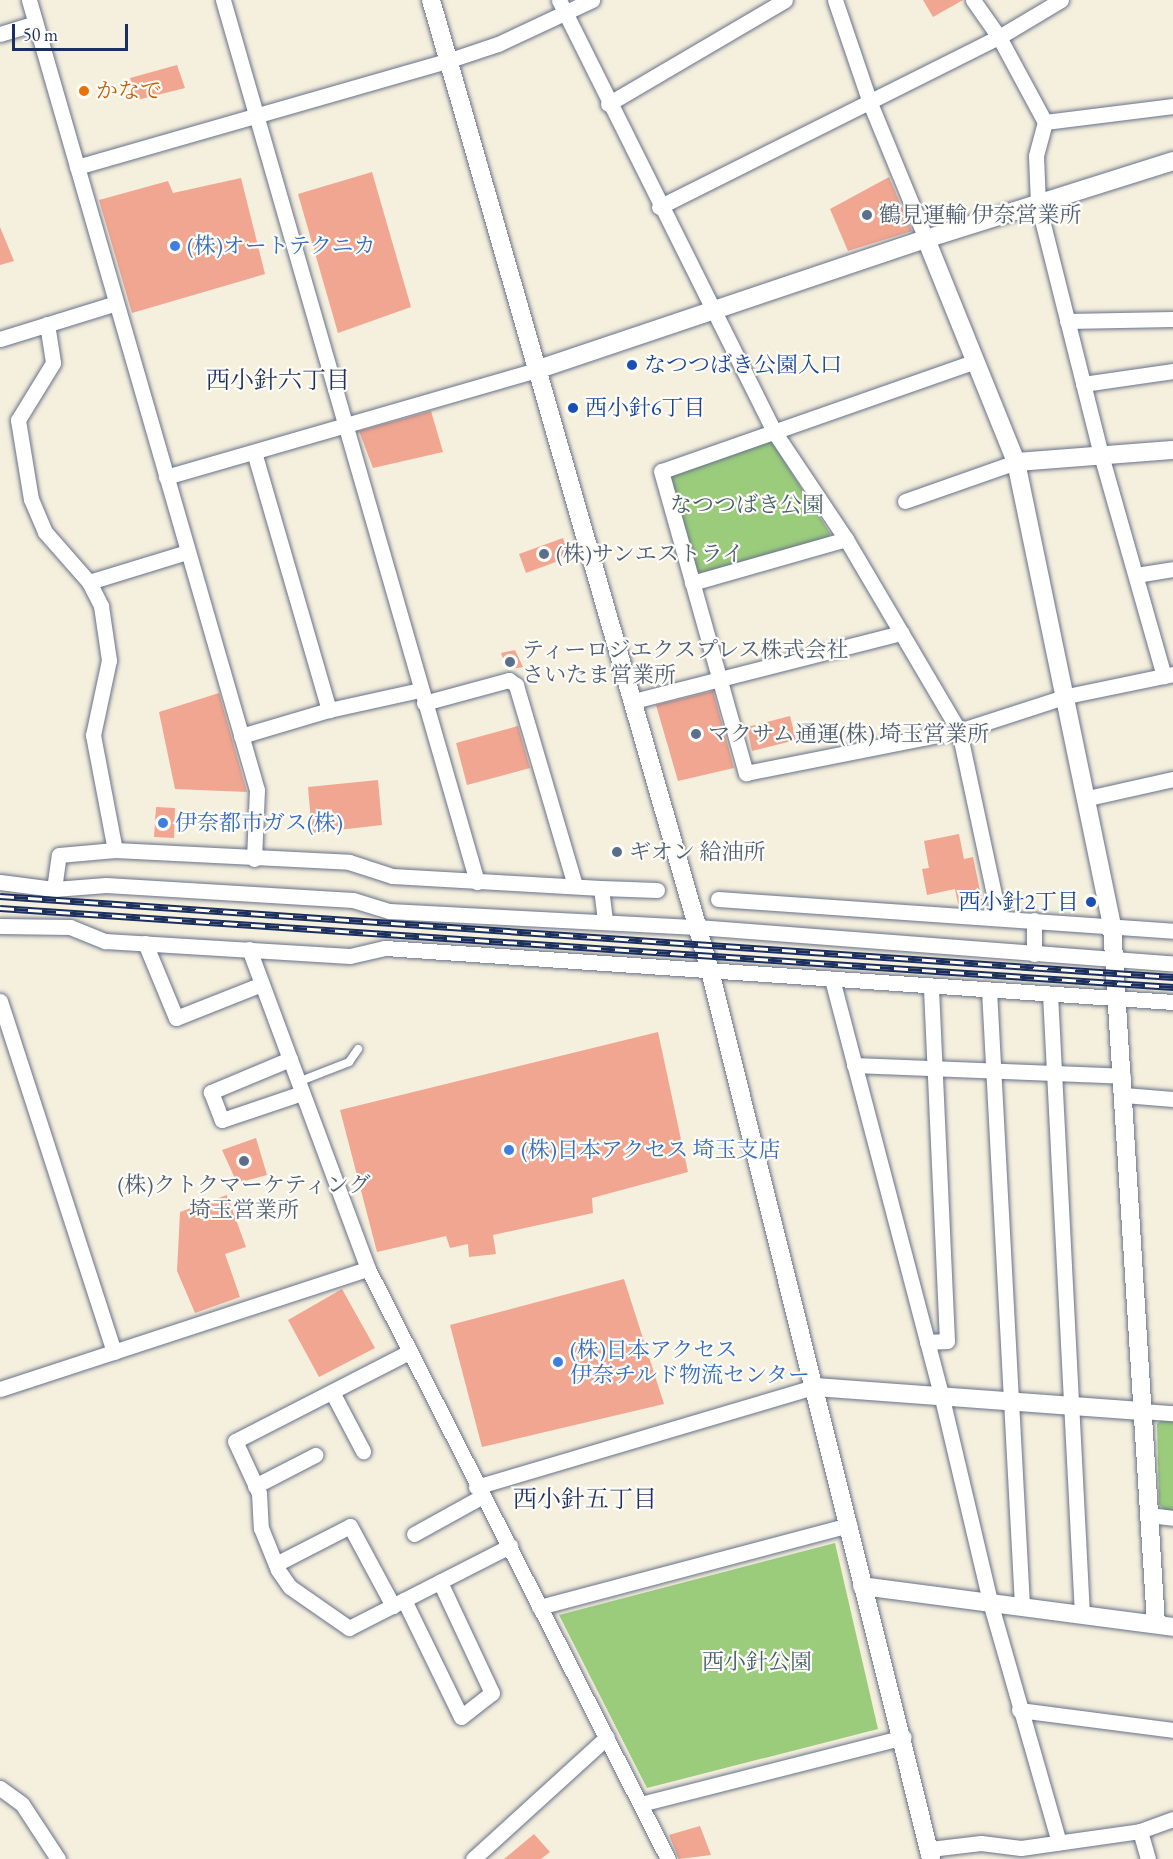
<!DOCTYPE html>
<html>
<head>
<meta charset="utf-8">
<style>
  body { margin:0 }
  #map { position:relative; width:1173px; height:1859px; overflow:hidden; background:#f5efdd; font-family:"EB Garamond","Noto Serif JP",serif }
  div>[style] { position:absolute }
  .green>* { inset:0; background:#9bcc7c }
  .building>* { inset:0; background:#f1a691 }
  .roads { filter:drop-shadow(0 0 2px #67728a) drop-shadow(0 0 2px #67728a) }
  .service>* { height:8px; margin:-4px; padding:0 4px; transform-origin:4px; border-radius:4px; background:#fff }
  .minor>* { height:15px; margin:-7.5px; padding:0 7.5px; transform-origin:7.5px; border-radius:7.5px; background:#fff }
  .tertiary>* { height:18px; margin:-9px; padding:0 9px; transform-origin:9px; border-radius:9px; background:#fff }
  .rail>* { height:7px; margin-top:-3.5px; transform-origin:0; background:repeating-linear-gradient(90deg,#fdfcf7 0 14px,#1b2f5e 0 28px); box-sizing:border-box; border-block:2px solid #1b2f5e }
  .dots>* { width:16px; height:16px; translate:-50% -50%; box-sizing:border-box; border:3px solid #fdfcf7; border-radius:50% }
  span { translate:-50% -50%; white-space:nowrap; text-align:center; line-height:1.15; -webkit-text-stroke:4.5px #fdfcf7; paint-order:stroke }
  .food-label { font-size:22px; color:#c56008 }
  .left { translate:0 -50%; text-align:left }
  .service-label { font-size:22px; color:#4e5e75 }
  .shop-label { font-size:22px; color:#366cbe }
  .transit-label { font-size:22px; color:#164399 }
  .right { translate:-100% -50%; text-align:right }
  .park-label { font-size:22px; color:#415e67 }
  .neighbourhood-label { font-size:24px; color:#1b2f5e }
  .scale { position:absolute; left:12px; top:24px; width:116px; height:27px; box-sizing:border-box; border:3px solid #1b2f5e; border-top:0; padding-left:8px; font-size:18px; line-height:21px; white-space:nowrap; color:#1b2f5e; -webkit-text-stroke:4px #fdfcf7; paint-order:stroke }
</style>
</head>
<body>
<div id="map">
  <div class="green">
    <i style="clip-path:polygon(767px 441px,772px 442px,830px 533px,829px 540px,703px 575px,695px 569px,669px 479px,673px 471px)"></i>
    <i style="clip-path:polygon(1162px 1419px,1173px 1420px,1173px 1511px,1164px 1510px,1159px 1504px,1157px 1424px)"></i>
    <i style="clip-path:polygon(835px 1543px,878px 1729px,647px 1788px,559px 1615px)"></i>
  </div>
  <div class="building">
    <i style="clip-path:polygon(923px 0,963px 0,933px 17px)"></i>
    <i style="clip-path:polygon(177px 65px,185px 88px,137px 100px,130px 78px)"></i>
    <i style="clip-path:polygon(372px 172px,411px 307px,338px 333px,298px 194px)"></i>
    <i style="clip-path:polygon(889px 177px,912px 231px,848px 251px,830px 209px)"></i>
    <i style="clip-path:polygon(241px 178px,265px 274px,132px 313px,99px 200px,168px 181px,173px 193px)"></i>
    <i style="clip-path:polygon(0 227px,14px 261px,0 265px)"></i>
    <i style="clip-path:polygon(431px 411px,443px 452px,373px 468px,359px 431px)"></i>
    <i style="clip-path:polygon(563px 538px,569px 557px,526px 573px,519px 554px)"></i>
    <i style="clip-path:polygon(515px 650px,523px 667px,507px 670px,501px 653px)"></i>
    <i style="clip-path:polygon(713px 691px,734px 768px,678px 781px,656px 705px)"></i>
    <i style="clip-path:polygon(219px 693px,247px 792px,175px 789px,159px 712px)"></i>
    <i style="clip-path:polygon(790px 716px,796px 740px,752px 751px,747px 727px)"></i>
    <i style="clip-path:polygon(518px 726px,530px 768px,467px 785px,456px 743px)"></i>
    <i style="clip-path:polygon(378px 780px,382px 825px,312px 833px,308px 787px)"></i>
    <i style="clip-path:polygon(156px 807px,175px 808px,174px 838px,154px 837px)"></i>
    <i style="clip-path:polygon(959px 834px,964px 859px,973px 857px,982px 900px,958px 904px,955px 889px,927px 895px,922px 869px,929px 868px,924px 841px)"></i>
    <i style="clip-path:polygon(658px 1032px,688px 1172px,592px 1198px,593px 1213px,493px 1235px,496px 1254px,469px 1257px,468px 1244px,450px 1248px,446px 1236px,377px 1252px,340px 1110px)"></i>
    <i style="clip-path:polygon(256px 1138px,267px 1175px,237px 1183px,222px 1150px)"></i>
    <i style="clip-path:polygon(227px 1195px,246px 1247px,225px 1254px,240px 1297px,195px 1313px,177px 1271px,180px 1212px)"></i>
    <i style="clip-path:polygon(624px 1279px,664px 1404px,482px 1447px,450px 1325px)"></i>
    <i style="clip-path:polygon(342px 1289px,375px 1348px,319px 1377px,288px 1320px)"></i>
    <i style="clip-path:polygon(700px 1826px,711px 1855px,679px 1859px,669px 1835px)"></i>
    <i style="clip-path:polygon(534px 1834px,550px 1852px,541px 1859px,504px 1859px)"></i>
  </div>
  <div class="roads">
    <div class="service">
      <i style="left:298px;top:1082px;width:55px;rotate:-21.4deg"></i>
      <i style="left:349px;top:1062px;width:16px;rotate:-55deg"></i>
    </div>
    <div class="minor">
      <i style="left:29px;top:0;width:822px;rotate:73.9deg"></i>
      <i style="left:257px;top:790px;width:69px;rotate:92.5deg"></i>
      <i style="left:223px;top:0;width:918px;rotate:73.93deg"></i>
      <i style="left:559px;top:0;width:480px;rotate:63.5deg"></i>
      <i style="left:773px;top:430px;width:131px;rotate:56.2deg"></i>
      <i style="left:846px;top:539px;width:223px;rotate:59.5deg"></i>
      <i style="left:959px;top:731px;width:190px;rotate:77.9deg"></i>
      <i style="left:835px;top:0;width:109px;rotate:71.2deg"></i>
      <i style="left:870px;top:103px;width:147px;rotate:67.6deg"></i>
      <i style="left:973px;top:0;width:45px;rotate:54.9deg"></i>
      <i style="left:999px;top:37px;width:97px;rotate:61.6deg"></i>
      <i style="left:1045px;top:122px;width:35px;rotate:105deg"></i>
      <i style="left:1036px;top:156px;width:48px;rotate:87.6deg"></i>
      <i style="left:1038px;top:204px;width:259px;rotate:75.9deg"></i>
      <i style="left:1101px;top:455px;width:230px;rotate:74.1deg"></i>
      <i style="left:0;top:34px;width:37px;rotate:-17deg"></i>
      <i style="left:608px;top:104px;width:205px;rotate:-30.4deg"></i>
      <i style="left:1045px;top:122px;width:129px;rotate:-7.1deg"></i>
      <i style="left:77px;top:167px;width:385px;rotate:-16deg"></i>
      <i style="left:447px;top:61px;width:54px;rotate:-18.4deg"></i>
      <i style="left:498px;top:44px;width:104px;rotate:-25.1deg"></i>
      <i style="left:659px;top:207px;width:380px;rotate:-26.6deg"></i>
      <i style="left:999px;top:37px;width:72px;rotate:-30.8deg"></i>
      <i style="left:1067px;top:321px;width:106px;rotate:-1.1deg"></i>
      <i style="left:47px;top:324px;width:39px;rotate:81deg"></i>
      <i style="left:53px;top:363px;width:67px;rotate:121.6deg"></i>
      <i style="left:18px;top:420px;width:80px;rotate:80.7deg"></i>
      <i style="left:31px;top:499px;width:36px;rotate:67deg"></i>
      <i style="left:45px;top:532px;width:67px;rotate:48.7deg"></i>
      <i style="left:89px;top:582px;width:27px;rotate:63deg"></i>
      <i style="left:101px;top:606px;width:55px;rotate:81.6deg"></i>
      <i style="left:109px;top:660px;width:77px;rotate:102deg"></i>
      <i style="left:93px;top:735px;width:117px;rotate:79.2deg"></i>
      <i style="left:0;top:339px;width:121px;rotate:-17.2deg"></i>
      <i style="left:973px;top:362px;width:330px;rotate:160.7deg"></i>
      <i style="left:661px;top:471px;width:314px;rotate:74.3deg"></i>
      <i style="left:746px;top:773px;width:217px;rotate:-11.2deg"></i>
      <i style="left:959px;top:731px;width:114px;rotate:-18deg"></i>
      <i style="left:1067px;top:696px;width:108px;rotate:-11.7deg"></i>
      <i style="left:1083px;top:384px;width:91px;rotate:-8.2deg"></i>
      <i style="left:254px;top:452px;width:269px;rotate:73.8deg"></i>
      <i style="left:166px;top:477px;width:388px;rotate:-16.1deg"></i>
      <i style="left:905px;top:501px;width:118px;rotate:-19.4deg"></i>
      <i style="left:1136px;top:575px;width:37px;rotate:-9deg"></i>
      <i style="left:89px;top:582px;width:102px;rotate:-17deg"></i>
      <i style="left:692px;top:583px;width:160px;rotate:-15.9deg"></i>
      <i style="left:634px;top:701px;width:276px;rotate:-14.3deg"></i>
      <i style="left:424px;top:703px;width:88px;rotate:-15.1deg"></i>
      <i style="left:509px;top:680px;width:9px;rotate:36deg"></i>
      <i style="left:516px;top:685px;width:209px;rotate:73.6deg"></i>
      <i style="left:241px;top:736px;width:92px;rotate:-16.5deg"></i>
      <i style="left:329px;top:710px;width:93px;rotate:-12.4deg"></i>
      <i style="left:1088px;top:798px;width:87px;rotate:-12.6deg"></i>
      <i style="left:0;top:882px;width:54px;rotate:7.4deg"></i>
      <i style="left:54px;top:889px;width:52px;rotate:-4.4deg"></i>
      <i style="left:106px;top:885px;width:247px;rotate:3.5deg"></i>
      <i style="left:353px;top:900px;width:38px;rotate:17deg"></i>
      <i style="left:389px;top:911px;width:308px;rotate:3deg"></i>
      <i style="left:697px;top:927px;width:477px;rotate:4.4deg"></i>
      <i style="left:601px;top:888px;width:56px;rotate:2deg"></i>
      <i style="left:54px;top:889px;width:34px;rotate:-82deg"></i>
      <i style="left:59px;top:855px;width:56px;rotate:-5.1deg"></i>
      <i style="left:115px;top:850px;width:234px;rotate:2.9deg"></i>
      <i style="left:349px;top:862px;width:45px;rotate:18deg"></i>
      <i style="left:392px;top:876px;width:209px;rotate:3.3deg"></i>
      <i style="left:601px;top:888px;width:33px;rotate:83deg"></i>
      <i style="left:718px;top:899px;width:456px;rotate:4deg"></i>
      <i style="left:1034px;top:920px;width:34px;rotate:90deg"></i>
      <i style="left:0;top:926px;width:70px;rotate:0.8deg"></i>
      <i style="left:70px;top:927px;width:38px;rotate:22deg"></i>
      <i style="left:105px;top:941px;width:245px;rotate:3.5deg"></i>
      <i style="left:350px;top:956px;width:36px;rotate:-13deg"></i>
      <i style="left:385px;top:948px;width:790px;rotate:3.92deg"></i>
      <i style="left:145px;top:943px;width:81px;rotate:67.5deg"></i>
      <i style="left:176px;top:1018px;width:92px;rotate:-21.6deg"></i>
      <i style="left:249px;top:949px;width:341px;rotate:69.6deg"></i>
      <i style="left:368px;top:1269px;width:662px;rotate:63.05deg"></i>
      <i style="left:832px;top:979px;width:429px;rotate:75.3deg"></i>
      <i style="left:941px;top:1394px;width:214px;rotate:76.7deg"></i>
      <i style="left:990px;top:1602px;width:250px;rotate:74deg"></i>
      <i style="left:989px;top:990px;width:617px;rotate:86.93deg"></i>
      <i style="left:1050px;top:994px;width:621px;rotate:87.05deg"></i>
      <i style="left:0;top:1001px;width:369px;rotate:72deg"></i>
      <i style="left:290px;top:1059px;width:86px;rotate:157.3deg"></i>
      <i style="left:211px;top:1092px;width:30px;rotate:69deg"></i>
      <i style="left:222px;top:1120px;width:84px;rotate:-18.6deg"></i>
      <i style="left:854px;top:1065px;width:269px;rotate:2.3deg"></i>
      <i style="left:1124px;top:1095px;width:49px;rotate:4.7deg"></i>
      <i style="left:927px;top:1342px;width:20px;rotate:-3deg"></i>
      <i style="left:947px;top:1341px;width:355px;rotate:-92.6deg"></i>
      <i style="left:409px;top:1352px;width:195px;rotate:152.9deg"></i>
      <i style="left:235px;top:1441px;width:57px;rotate:65.2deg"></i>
      <i style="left:259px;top:1493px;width:35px;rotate:87deg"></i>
      <i style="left:261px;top:1528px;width:45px;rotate:68deg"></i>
      <i style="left:278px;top:1570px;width:21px;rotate:55deg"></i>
      <i style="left:290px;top:1587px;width:72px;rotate:34.8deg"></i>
      <i style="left:349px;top:1628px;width:181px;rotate:-27deg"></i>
      <i style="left:0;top:1389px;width:387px;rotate:-18.1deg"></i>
      <i style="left:332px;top:1392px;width:67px;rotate:62.3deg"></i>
      <i style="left:1142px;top:1411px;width:31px;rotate:4deg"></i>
      <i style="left:255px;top:1486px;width:68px;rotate:-27.3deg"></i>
      <i style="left:476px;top:1487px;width:352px;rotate:-16.5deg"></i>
      <i style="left:1149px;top:1515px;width:24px;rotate:7deg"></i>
      <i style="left:414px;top:1534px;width:77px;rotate:-28.9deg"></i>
      <i style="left:276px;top:1564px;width:83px;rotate:-27.2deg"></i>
      <i style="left:350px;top:1526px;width:91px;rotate:61.7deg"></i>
      <i style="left:404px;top:1600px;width:130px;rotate:64deg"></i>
      <i style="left:461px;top:1717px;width:39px;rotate:-38deg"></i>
      <i style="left:492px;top:1693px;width:123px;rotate:-115.1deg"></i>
      <i style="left:539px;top:1607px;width:321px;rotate:-14.8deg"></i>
      <i style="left:1019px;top:1710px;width:155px;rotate:7.4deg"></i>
      <i style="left:0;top:1788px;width:27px;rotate:36deg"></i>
      <i style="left:22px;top:1804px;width:66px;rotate:56.8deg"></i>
      <i style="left:641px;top:1804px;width:271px;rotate:-14.3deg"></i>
      <i style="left:1140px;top:1831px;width:29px;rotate:74deg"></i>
      <i style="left:930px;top:1849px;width:51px;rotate:-6.7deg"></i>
      <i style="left:981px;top:1843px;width:40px;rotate:7.1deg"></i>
      <i style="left:1021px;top:1848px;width:120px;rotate:-8.1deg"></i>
      <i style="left:1140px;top:1831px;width:35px;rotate:-20deg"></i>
      <i style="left:473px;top:1859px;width:181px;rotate:-42.3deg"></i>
    </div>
    <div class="tertiary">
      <i style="left:431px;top:0;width:1010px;rotate:73.97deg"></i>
      <i style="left:710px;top:971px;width:915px;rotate:76.02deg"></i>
      <i style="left:926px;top:239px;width:259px;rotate:-17.5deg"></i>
      <i style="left:539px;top:369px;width:408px;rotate:-18.6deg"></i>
      <i style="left:926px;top:239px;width:240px;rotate:68deg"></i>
      <i style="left:1016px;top:462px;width:157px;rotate:-4.4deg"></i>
      <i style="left:1016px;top:462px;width:474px;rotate:78.3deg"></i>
      <i style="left:1112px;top:926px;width:699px;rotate:86.39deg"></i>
      <i style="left:814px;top:1387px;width:329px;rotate:4.2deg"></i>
      <i style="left:862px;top:1586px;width:314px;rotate:7.5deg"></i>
    </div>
  </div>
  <div class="rail">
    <i style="left:0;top:896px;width:1176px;rotate:3.95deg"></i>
    <i style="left:0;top:908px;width:1176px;rotate:3.85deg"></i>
  </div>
  <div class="dots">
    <i style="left:84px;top:91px;background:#e8710a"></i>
    <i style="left:867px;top:215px;background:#5c6f8a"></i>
    <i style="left:175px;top:246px;background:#3f7fe0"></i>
    <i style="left:632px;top:365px;background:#1a4fb4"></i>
    <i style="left:573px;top:408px;background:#1a4fb4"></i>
    <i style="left:544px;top:554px;background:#5c6f8a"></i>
    <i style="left:510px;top:662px;background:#5c6f8a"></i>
    <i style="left:696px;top:734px;background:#5c6f8a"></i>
    <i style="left:163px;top:823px;background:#3f7fe0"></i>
    <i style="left:617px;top:852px;background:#5c6f8a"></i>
    <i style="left:1091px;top:902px;background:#1a4fb4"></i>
    <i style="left:509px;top:1150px;background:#3f7fe0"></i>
    <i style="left:244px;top:1161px;background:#5c6f8a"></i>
    <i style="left:558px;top:1362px;background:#3f7fe0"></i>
  </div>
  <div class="food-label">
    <span class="left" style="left:96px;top:91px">かなで</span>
  </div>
  <div class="service-label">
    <span class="left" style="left:879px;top:215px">鶴見運輸 伊奈営業所</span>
    <span class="left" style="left:556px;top:554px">(株)サンエストライ</span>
    <span class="left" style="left:522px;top:662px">ティーロジエクスプレス株式会社<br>さいたま営業所</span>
    <span class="left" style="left:708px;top:734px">マクサム通運(株) 埼玉営業所</span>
    <span class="left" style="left:629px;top:852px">ギオン 給油所</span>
    <span style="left:244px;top:1197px">(株)クトクマーケティング<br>埼玉営業所</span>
  </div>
  <div class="shop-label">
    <span class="left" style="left:187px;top:246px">(株)オートテクニカ</span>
    <span class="left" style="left:175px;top:823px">伊奈都市ガス(株)</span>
    <span class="left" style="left:521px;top:1150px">(株)日本アクセス 埼玉支店</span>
    <span class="left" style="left:570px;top:1362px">(株)日本アクセス<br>伊奈チルド物流センター</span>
  </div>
  <div class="transit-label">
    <span class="left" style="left:644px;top:365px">なつつばき公園入口</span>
    <span class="left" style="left:585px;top:408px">西小針6丁目</span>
    <span class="right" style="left:1079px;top:902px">西小針2丁目</span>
  </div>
  <div class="park-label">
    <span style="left:747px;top:505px">なつつばき公園</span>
    <span style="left:757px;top:1662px">西小針公園</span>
  </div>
  <div class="neighbourhood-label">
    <span style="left:278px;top:380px">西小針六丁目</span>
    <span style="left:585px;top:1499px">西小針五丁目</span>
  </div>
  <div class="scale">50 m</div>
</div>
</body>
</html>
